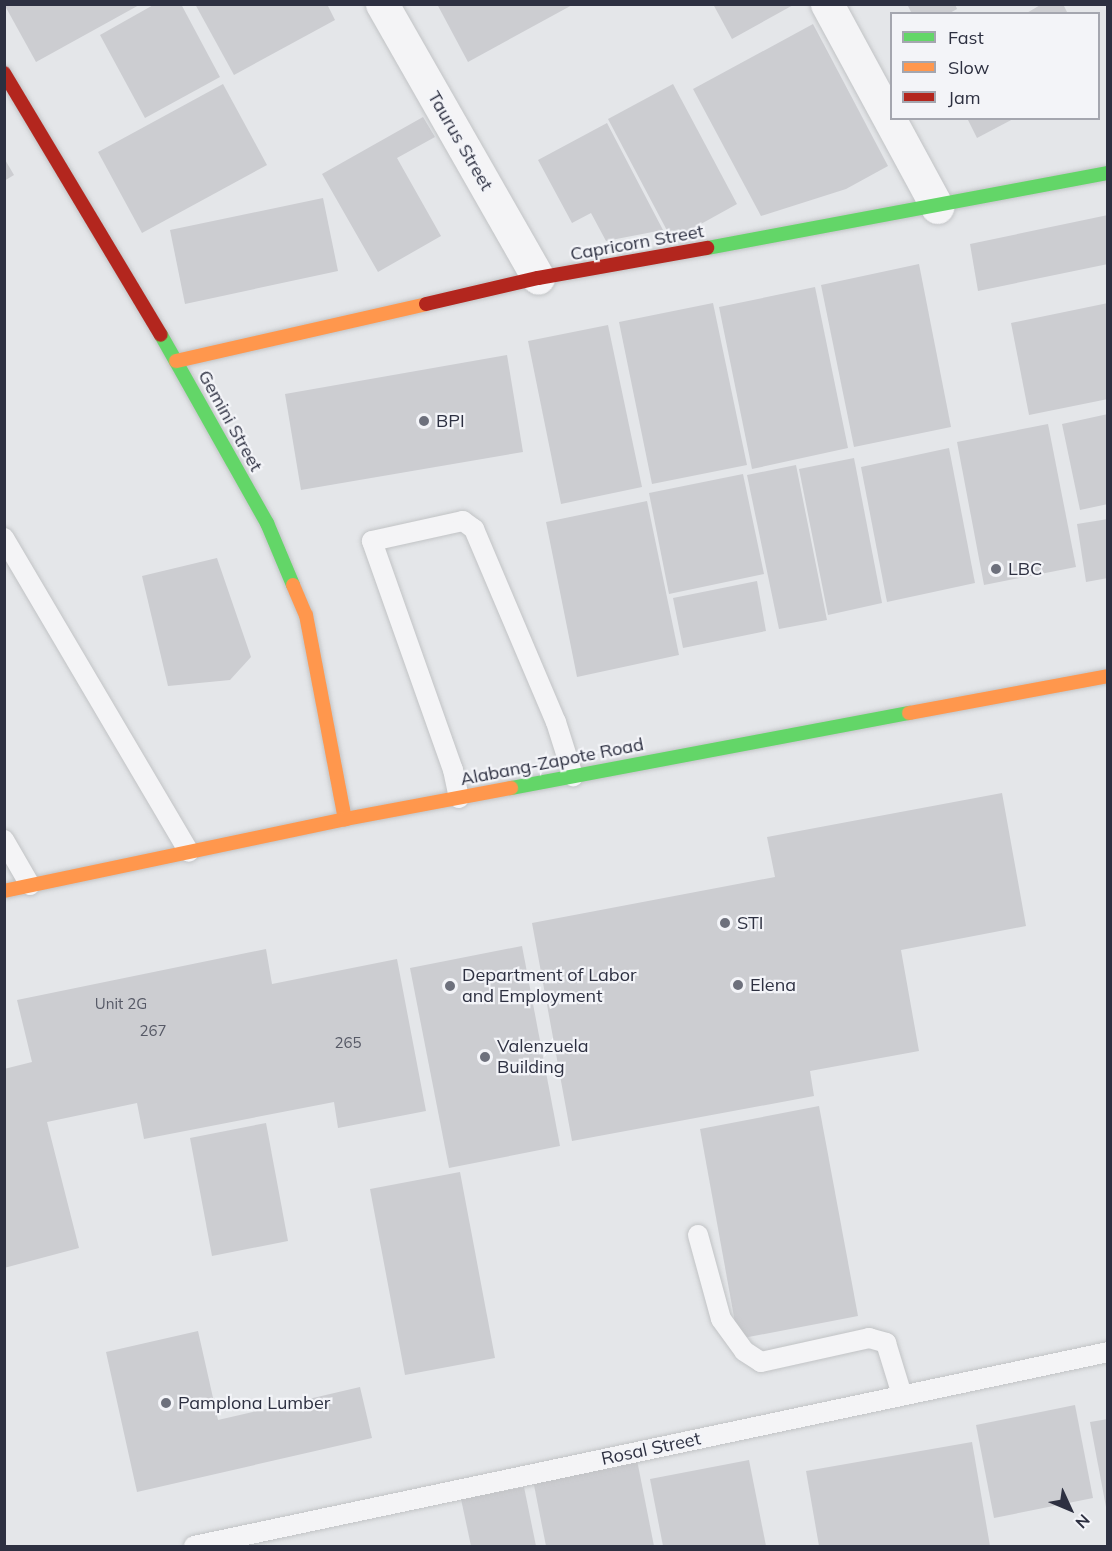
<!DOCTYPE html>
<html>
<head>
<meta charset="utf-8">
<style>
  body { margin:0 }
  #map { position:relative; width:1112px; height:1551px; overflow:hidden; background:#e4e6e9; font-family:Mulish,sans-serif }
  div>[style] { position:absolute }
  .building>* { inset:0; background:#cccdd1 }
  .roads { filter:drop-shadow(0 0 2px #c1c3c5) drop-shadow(0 0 2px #c1c3c5) }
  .lane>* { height:20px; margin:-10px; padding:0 10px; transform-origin:10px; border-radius:10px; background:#f4f4f6 }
  .street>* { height:33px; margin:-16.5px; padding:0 16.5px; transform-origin:16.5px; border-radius:16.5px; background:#f4f4f6 }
  .fast>* { height:14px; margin:-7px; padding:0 7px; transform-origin:7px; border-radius:7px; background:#63d668 }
  .slow>* { height:14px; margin:-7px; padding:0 7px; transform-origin:7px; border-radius:7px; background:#ff974d }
  .jam>* { height:14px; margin:-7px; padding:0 7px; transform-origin:7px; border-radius:7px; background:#b3261e }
  .dots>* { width:16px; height:16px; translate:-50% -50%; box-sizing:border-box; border:3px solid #f3f4f8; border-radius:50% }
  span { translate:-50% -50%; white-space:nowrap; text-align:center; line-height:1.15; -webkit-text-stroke:4.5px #f3f4f8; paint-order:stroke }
  .number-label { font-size:15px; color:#565966 }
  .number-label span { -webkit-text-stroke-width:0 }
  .street-label { font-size:18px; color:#2d3041 }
  .poi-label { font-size:18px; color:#2d3041 }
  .left { translate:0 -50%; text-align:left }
  .frame { position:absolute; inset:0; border:6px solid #2d3041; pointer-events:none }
  .legend { position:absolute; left:890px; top:12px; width:210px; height:108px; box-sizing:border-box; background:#f3f4f8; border:2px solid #a4a6af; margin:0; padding:8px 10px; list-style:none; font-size:18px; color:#2d3041 }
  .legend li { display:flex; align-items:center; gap:12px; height:30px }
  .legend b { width:30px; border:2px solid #a4a6af }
  .north { position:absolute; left:1040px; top:1479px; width:60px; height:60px; -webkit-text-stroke:4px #f3f4f8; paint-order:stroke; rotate:134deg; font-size:16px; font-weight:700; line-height:24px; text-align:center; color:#2d3041 }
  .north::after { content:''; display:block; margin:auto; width:21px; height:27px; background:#2d3041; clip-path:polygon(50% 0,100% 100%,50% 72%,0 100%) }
</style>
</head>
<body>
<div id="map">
  <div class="building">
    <i style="clip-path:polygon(4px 4px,141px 4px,36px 62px)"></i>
    <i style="clip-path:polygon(155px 4px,181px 4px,220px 77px,145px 118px,100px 35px)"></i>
    <i style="clip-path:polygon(195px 4px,327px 4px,335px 20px,234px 75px)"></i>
    <i style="clip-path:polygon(437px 4px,574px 4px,468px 62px)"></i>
    <i style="clip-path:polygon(713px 4px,795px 4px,732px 39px)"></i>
    <i style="clip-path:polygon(907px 4px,955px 4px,957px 9px,948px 14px,912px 14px)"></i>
    <i style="clip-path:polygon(1042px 4px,1063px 4px,1068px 14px,1025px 14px)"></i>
    <i style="clip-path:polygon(813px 24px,888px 166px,846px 189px,761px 216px,693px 89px)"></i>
    <i style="clip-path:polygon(223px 84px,267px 165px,142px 233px,98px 152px)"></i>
    <i style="clip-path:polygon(673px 84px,737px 204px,672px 240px,608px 119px)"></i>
    <i style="clip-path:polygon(423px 117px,435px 137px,397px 158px,441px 236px,378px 272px,322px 174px)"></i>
    <i style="clip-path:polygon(967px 118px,1015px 118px,977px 138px)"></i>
    <i style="clip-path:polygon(607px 123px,663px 230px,606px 241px,591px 213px,572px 223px,538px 160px)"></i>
    <i style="clip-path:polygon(4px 158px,14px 175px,4px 181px)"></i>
    <i style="clip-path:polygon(323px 198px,338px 271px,185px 304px,170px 230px)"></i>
    <i style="clip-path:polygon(1108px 215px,1108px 264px,978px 291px,970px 244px)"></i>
    <i style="clip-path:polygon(919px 264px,951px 427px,854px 447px,821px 285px)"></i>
    <i style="clip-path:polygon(815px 287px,848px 448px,752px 469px,719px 307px)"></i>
    <i style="clip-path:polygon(713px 303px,747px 465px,652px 484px,619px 322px)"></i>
    <i style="clip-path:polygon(1108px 303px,1108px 399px,1029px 415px,1011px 323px)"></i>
    <i style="clip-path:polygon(608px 325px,642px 487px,561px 504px,528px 341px)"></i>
    <i style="clip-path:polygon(507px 355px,523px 452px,301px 490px,285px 394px)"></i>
    <i style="clip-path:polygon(1108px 414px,1108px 504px,1080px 510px,1062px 424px)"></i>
    <i style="clip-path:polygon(1048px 424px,1076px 567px,984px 585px,957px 442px)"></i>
    <i style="clip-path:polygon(949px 448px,975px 583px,887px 602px,861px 467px)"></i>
    <i style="clip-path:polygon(854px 458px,882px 603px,828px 615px,799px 469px)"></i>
    <i style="clip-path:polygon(796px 465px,827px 620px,779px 629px,747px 475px)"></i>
    <i style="clip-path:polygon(743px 474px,764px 574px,669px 594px,649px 493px)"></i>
    <i style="clip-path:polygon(647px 501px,679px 655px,577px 677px,546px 522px)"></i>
    <i style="clip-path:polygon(1108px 519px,1108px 578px,1086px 582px,1077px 524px)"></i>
    <i style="clip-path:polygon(217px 558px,251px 657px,230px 680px,168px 686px,142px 576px)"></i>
    <i style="clip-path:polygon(757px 581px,766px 631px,683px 648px,673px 598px)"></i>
    <i style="clip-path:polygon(1002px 793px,1026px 926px,901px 950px,919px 1051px,810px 1071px,814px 1096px,572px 1141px,532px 923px,775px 877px,767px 837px)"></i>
    <i style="clip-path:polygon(522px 946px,560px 1146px,449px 1168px,410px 968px)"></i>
    <i style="clip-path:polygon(266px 949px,272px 984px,397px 959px,426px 1111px,338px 1128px,334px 1102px,144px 1139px,137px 1103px,47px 1122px,79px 1248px,4px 1268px,4px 1069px,32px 1062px,17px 1000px)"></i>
    <i style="clip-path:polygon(819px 1106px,858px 1316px,738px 1339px,700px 1129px)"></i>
    <i style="clip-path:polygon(266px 1123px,288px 1241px,212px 1256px,190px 1138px)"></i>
    <i style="clip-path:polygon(460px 1172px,495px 1358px,405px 1375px,370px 1189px)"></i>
    <i style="clip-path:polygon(198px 1331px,218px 1420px,360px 1387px,372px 1438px,137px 1492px,106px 1352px)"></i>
    <i style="clip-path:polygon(1075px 1405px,1093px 1498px,994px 1518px,976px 1425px)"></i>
    <i style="clip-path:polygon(1108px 1419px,1108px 1507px,1106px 1507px,1090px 1422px)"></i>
    <i style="clip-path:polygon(972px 1442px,990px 1546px,819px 1546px,806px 1471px)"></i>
    <i style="clip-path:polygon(637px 1460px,654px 1546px,546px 1546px,533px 1480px)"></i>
    <i style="clip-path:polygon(749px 1460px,766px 1546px,663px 1546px,650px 1479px)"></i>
    <i style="clip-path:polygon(524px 1487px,536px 1546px,471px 1546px,461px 1499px)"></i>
  </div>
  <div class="roads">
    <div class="lane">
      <i style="left:4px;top:538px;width:364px;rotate:59.5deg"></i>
      <i style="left:459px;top:798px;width:29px;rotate:-102deg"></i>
      <i style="left:453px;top:770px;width:243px;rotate:-109.5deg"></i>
      <i style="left:372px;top:541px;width:93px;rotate:-12.4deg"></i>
      <i style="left:463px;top:521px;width:14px;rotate:36deg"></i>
      <i style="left:474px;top:529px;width:210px;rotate:67deg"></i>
      <i style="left:556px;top:722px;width:57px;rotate:72.5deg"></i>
      <i style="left:4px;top:840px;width:52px;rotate:60deg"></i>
      <i style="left:698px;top:1235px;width:87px;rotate:74.7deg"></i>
      <i style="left:721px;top:1319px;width:39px;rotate:54deg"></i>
      <i style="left:744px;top:1351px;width:20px;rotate:33deg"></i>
      <i style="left:761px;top:1362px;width:111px;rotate:-12.5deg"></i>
      <i style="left:869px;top:1338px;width:18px;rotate:16deg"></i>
      <i style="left:886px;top:1343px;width:54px;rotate:72.9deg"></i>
      <i style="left:194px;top:1546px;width:934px;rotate:-11.98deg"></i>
    </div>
    <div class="street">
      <i style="left:382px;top:4px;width:315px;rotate:60.3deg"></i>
      <i style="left:827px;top:4px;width:231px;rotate:61.5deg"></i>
    </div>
    <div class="fast">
      <i style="left:707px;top:248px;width:408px;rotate:-10.6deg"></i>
      <i style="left:161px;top:335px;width:216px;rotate:60.6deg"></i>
      <i style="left:267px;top:523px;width:67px;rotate:67.2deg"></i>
      <i style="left:511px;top:788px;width:405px;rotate:-10.7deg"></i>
    </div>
    <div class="slow">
      <i style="left:176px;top:361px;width:256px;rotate:-12.8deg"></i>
      <i style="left:293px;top:585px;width:33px;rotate:67deg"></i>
      <i style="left:306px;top:615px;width:208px;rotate:79.2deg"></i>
      <i style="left:909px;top:713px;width:202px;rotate:-10.5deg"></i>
      <i style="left:4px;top:891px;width:349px;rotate:-11.9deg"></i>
      <i style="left:345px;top:819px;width:169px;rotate:-10.6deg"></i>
    </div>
    <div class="jam">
      <i style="left:4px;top:73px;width:305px;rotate:59.1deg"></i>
      <i style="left:426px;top:304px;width:115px;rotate:-13.1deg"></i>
      <i style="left:538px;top:278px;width:172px;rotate:-10.1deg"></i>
    </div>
  </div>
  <div class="dots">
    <i style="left:424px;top:421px;background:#6d707c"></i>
    <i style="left:996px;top:569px;background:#6d707c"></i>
    <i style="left:725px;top:923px;background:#6d707c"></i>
    <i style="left:738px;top:985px;background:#6d707c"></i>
    <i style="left:450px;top:986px;background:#6d707c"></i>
    <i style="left:485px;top:1057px;background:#6d707c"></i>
    <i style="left:166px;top:1403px;background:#6d707c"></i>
  </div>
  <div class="number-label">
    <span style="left:121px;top:1004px">Unit 2G</span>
    <span style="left:153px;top:1031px">267</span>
    <span style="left:348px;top:1043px">265</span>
  </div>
  <div class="street-label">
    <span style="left:460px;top:141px;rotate:60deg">Taurus Street</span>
    <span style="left:637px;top:243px;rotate:-10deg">Capricorn Street</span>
    <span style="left:230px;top:421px;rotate:61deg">Gemini Street</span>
    <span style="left:552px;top:762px;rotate:-11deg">Alabang-Zapote Road</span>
    <span style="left:651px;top:1449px;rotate:-12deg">Rosal Street</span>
  </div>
  <div class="poi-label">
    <span class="left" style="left:436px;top:421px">BPI</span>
    <span class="left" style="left:1008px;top:569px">LBC</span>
    <span class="left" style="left:737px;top:923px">STI</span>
    <span class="left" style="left:462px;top:986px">Department of Labor<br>and Employment</span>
    <span class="left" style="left:750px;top:985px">Elena</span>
    <span class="left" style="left:497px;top:1057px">Valenzuela<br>Building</span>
    <span class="left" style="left:178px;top:1403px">Pamplona Lumber</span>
  </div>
  <div class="frame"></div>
  <ul class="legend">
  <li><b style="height:8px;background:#63d668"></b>Fast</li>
  <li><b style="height:8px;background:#ff974d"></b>Slow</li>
  <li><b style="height:8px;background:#b3261e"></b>Jam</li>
  </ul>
  <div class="north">N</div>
</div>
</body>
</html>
